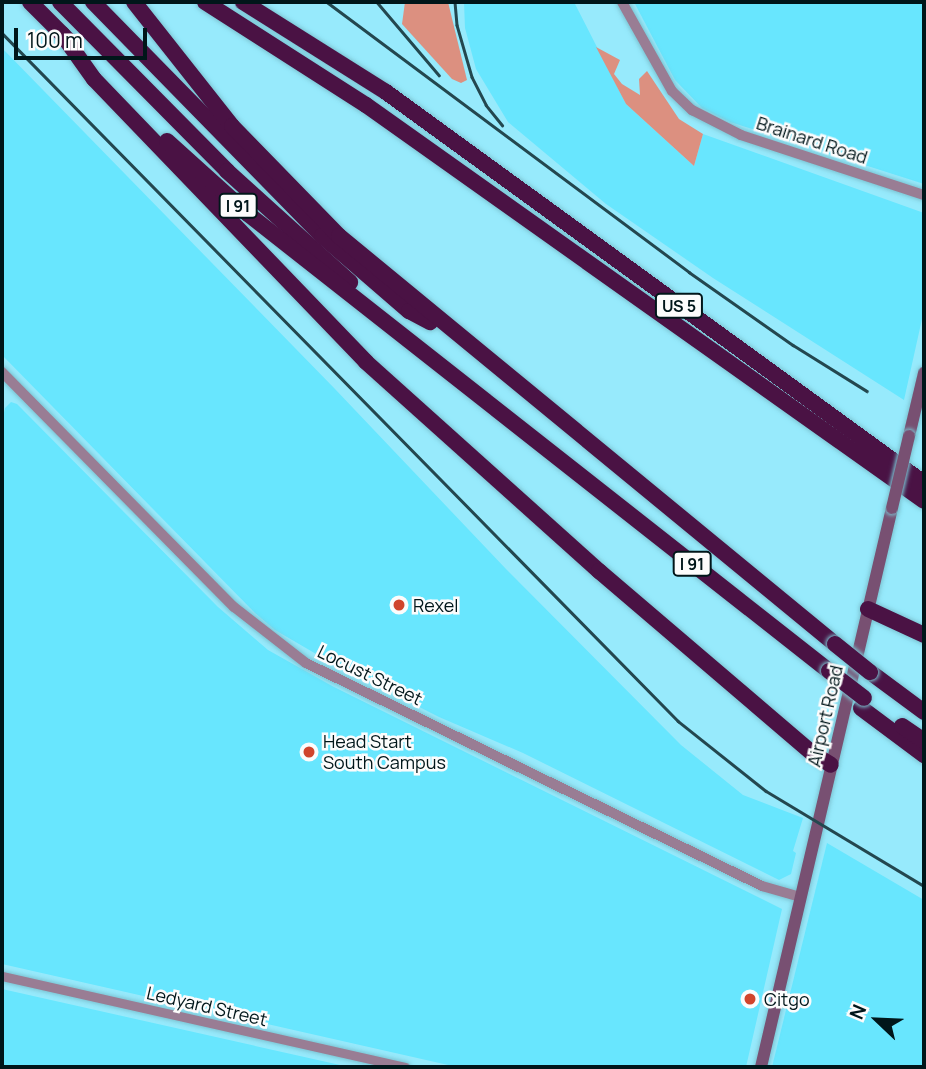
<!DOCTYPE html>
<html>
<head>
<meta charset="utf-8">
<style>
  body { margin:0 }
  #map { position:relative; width:926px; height:1069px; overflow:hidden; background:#97eafc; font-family:Manrope,sans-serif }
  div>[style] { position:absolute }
  .built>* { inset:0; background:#68e6fe }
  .forest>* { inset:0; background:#dc9080 }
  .roads { filter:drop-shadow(0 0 2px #7cc4d3) drop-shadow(0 0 2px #7cc4d3) }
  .minor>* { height:9px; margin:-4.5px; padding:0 4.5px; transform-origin:4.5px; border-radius:4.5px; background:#997d94 }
  .tertiary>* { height:10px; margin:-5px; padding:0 5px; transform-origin:5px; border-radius:5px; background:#997d94 }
  .secondary>* { height:12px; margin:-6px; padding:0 6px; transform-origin:6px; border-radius:6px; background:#785072 }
  .motorway>* { height:16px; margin:-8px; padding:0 8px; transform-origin:8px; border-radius:8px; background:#4a1244 }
  .rail>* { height:2.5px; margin:-1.25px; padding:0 1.25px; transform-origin:1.25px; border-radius:1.25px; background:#23474f }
  .bridges { filter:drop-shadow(0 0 2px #7cc4d3) drop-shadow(0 0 2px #7cc4d3) }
  .secondary-bridge>* { height:12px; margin:-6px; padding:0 6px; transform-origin:6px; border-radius:6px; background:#785072 }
  .motorway-bridge>* { height:16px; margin:-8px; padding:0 8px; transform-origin:8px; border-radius:8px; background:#4a1244 }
  .dots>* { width:19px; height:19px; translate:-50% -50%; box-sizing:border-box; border:4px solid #fcfcfc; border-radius:50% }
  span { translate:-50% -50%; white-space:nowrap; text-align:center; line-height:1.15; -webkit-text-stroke:5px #fcfcfc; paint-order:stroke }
  .shield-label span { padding:2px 5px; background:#fcfcfc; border:2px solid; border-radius:5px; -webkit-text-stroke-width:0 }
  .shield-label { font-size:16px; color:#00161a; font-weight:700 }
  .street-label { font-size:18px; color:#00161a }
  .poi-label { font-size:18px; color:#00161a }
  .left { translate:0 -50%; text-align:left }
  .frame { position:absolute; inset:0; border:4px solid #00161a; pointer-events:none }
  .north { position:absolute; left:842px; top:985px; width:70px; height:70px; -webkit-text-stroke:5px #fcfcfc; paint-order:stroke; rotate:293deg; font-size:19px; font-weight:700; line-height:28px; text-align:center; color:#00161a }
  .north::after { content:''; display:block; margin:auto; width:24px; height:32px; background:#00161a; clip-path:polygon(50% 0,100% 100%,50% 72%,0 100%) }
  .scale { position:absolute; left:14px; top:28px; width:133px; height:32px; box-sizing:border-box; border:4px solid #00161a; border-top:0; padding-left:9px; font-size:21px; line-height:24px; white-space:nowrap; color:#00161a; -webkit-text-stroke:5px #fcfcfc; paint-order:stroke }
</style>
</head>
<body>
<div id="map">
  <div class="built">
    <i style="clip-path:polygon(464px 2px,574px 2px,626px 104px,694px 166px,703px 134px,924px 213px,924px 310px,904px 400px,713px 278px,606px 204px,508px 122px,476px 69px,465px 28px)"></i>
    <i style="clip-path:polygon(634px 2px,924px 2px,924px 184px,730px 122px,702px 108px,675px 80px)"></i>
    <i style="clip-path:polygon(2px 48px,335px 389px,506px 569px,681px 745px,743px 795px,803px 818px,793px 851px,796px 853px,791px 874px,779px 880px,523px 753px,439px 717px,323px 658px,275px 630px,255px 613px,2px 355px)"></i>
    <i style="clip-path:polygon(11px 402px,17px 404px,218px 607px,268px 650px,334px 687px,782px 909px,746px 1067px,457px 1067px,2px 964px,2px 422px,5px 408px)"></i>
    <i style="clip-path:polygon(827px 843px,924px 900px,924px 1067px,772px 1067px)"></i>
    <i style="clip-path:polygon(2px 989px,349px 1067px,2px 1067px)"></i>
  </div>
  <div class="forest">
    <i style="clip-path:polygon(405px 2px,448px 2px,467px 80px,461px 83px,452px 79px,402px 24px)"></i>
    <i style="clip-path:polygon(596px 47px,620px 60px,614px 74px,622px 84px,640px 95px,639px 79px,647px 71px,679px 119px,703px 134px,694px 166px,626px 104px)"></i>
  </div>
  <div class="roads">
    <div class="minor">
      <i style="left:2px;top:976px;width:413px;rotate:12.7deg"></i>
    </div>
    <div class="tertiary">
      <i style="left:622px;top:2px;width:102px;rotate:60.7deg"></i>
      <i style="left:672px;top:91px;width:28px;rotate:44deg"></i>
      <i style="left:692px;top:110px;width:55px;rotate:27deg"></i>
      <i style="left:741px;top:135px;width:193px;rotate:18.2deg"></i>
      <i style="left:2px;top:372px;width:330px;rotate:45.4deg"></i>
      <i style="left:234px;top:607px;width:91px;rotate:37.9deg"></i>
      <i style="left:306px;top:663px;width:508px;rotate:26.06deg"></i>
      <i style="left:762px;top:886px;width:40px;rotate:16deg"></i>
    </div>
    <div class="secondary">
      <i style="left:909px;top:436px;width:65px;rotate:-76.6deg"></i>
      <i style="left:761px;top:1067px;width:574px;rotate:-76.81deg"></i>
    </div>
    <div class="motorway">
      <i style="left:30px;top:2px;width:54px;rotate:45deg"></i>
      <i style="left:60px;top:2px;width:238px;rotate:45.3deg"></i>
      <i style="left:227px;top:171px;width:166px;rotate:42.1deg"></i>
      <i style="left:93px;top:2px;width:327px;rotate:45.6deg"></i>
      <i style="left:322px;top:236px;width:115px;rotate:40.8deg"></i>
      <i style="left:409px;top:311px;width:24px;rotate:28deg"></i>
      <i style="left:134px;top:2px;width:158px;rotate:51.7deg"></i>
      <i style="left:232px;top:126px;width:153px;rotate:45.8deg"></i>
      <i style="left:339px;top:236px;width:642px;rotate:39.44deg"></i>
      <i style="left:205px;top:2px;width:191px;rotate:32.6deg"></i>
      <i style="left:366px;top:105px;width:684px;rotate:35.36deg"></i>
      <i style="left:243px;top:2px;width:169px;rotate:32.2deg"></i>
      <i style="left:386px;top:92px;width:665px;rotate:36.01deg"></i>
      <i style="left:62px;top:34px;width:55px;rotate:54.6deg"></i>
      <i style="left:94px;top:79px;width:393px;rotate:46.1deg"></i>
      <i style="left:366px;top:362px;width:313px;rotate:41.9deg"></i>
      <i style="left:599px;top:571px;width:280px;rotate:40.5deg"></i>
      <i style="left:812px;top:753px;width:22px;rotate:32deg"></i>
      <i style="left:167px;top:141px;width:109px;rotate:42deg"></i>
      <i style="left:248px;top:214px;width:739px;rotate:38.19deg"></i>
      <i style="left:868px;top:609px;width:62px;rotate:24.9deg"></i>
      <i style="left:870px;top:672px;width:67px;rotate:36.5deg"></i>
      <i style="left:861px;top:708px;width:79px;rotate:36.7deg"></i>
      <i style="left:902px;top:726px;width:27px;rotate:34deg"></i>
    </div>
  </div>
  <div class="rail">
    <i style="left:327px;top:2px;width:452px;rotate:36.7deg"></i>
    <i style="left:689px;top:272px;width:127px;rotate:35.1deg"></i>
    <i style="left:793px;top:345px;width:87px;rotate:31.9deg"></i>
    <i style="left:377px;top:2px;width:96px;rotate:49.7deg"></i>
    <i style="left:455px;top:2px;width:23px;rotate:85deg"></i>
    <i style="left:457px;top:25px;width:54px;rotate:73.9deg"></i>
    <i style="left:472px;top:77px;width:31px;rotate:63deg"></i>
    <i style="left:486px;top:105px;width:26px;rotate:51deg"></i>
    <i style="left:2px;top:33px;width:965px;rotate:45.5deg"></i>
    <i style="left:678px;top:721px;width:112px;rotate:38.5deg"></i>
    <i style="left:766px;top:791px;width:184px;rotate:31deg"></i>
  </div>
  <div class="bridges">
    <div class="secondary-bridge">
      <i style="left:892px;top:508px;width:74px;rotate:-76.7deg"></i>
    </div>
    <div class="motorway-bridge">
      <i style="left:835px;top:644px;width:45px;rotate:38.7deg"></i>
      <i style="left:829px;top:671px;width:44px;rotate:37.6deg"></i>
    </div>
  </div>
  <div class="dots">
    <i style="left:399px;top:605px;background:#d0452d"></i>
    <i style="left:309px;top:752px;background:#d0452d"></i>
    <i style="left:750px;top:999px;background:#d0452d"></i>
  </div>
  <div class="shield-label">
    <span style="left:238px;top:206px">I 91</span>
    <span style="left:679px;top:306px">US 5</span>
    <span style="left:692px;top:564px">I 91</span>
  </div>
  <div class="street-label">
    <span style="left:812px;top:140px;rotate:18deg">Brainard Road</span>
    <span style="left:370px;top:675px;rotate:26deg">Locust Street</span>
    <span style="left:825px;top:716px;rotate:-77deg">Airport Road</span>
    <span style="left:207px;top:1006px;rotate:13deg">Ledyard Street</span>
  </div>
  <div class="poi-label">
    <span class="left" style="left:413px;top:605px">Rexel</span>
    <span class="left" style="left:323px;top:752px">Head Start<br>South Campus</span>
    <span class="left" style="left:764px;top:999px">Citgo</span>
  </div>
  <div class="frame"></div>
  <div class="north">N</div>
  <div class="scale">100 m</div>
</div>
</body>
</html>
